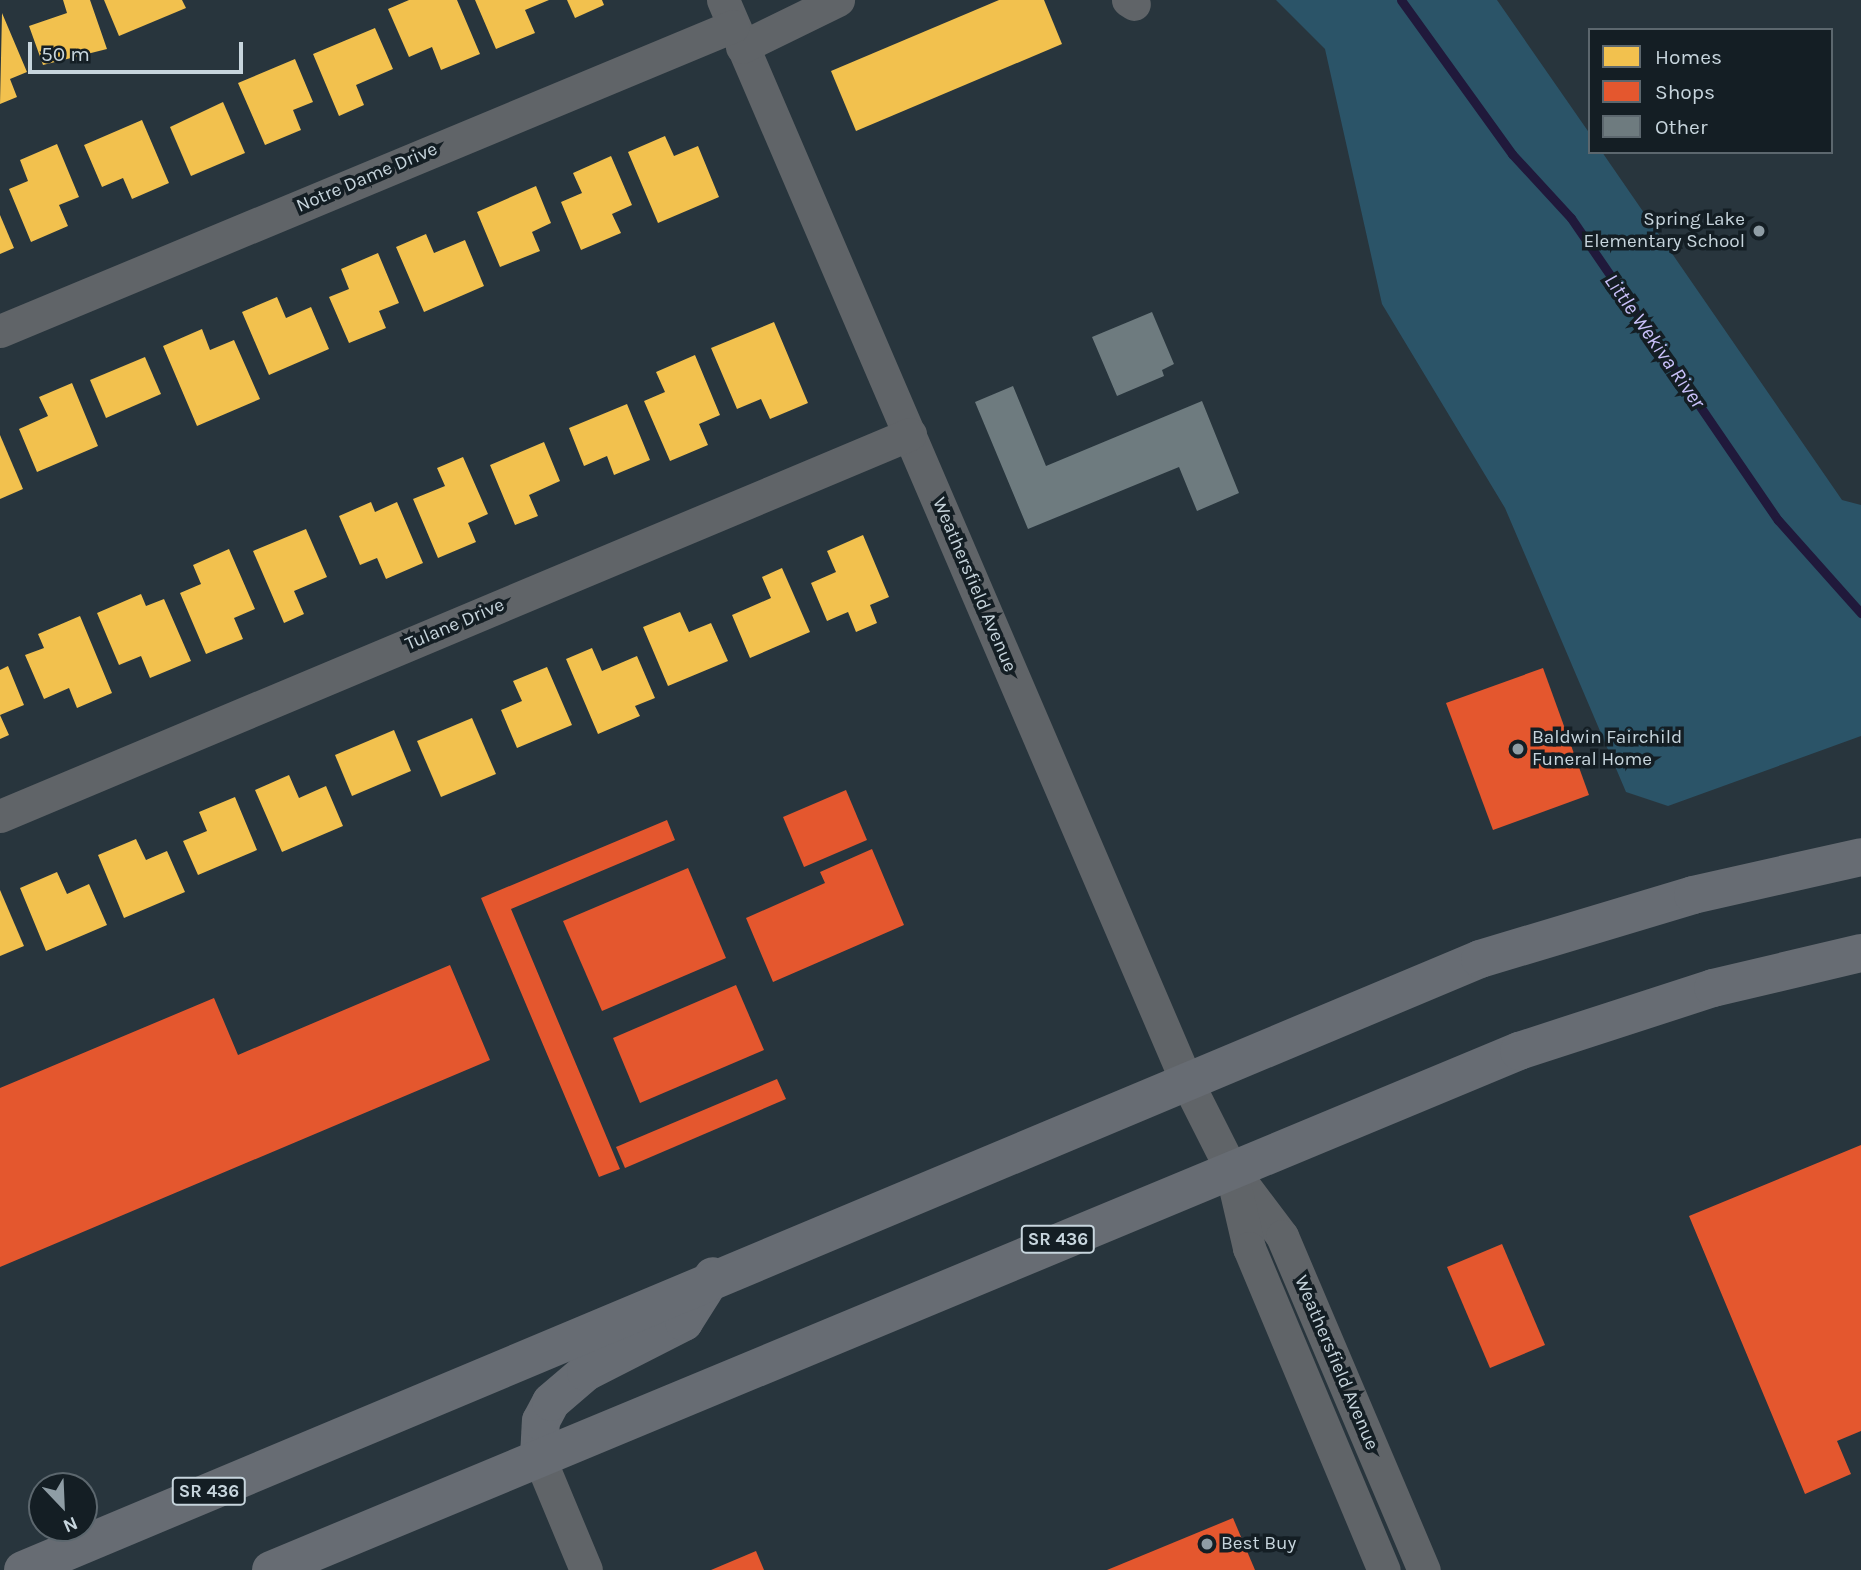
<!DOCTYPE html>
<html>
<head>
<meta charset="utf-8">
<style>
  body { margin:0 }
  #map { position:relative; width:1861px; height:1570px; overflow:hidden; background:#28353d; font-family:Karla,sans-serif }
  div>[style] { position:absolute }
  .green>* { inset:0; background:#2b5468 }
  .homes>* { inset:0; background:#f2c14e }
  .shops>* { inset:0; background:#e4572e }
  .stream>* { height:9px; margin:-4.5px; padding:0 4.5px; transform-origin:4.5px; border-radius:4.5px; background:#20193b }
  .building>* { inset:0; background:#6e7b7f }
  .minor>* { height:33px; margin:-16.5px; padding:0 16.5px; transform-origin:16.5px; border-radius:16.5px; background:#606468 }
  .major>* { height:38px; margin:-19px; padding:0 19px; transform-origin:19px; border-radius:19px; background:#676c73 }
  .dots>* { width:19px; height:19px; translate:-50% -50%; box-sizing:border-box; border:4px solid #141e24; border-radius:50% }
  span { translate:-50% -50%; white-space:nowrap; text-align:center; line-height:1.15; -webkit-text-stroke:7px #141e24; paint-order:stroke }
  .shield-label span { padding:2px 5px; background:#141e24; border:2px solid; border-radius:5px; -webkit-text-stroke-width:0 }
  .shield-label { font-size:18px; color:#c7d5dd; font-weight:700 }
  .street-label { font-size:19px; color:#c7d5dd }
  .poi-label { font-size:19px; color:#c7d5dd }
  .right { translate:-100% -50%; text-align:right }
  .left { translate:0 -50%; text-align:left }
  .water-label { font-size:21px; color:#cac1fa; font-style:italic }
  .legend { position:absolute; left:1588px; top:28px; width:245px; height:126px; box-sizing:border-box; background:#141e24; border:2px solid #5c676e; margin:0; padding:9px 12px; list-style:none; font-size:21px; color:#c7d5dd }
  .legend li { display:flex; align-items:center; gap:14px; height:35px }
  .legend b { width:35px; border:2px solid #5c676e }
  .north { position:absolute; left:28px; top:1472px; width:70px; height:70px; box-sizing:border-box; background:#141e24; border:2px solid #5c676e; border-radius:50%; rotate:157deg; font-size:19px; font-weight:700; line-height:28px; text-align:center; color:#c7d5dd }
  .north::after { content:''; display:block; margin:auto; width:24px; height:32px; background:#8f9da5; clip-path:polygon(50% 0,100% 100%,50% 72%,0 100%) }
  .scale { position:absolute; left:28px; top:42px; width:215px; height:32px; box-sizing:border-box; border:4px solid #c7d5dd; border-top:0; padding-left:9px; font-size:21px; line-height:24px; white-space:nowrap; color:#c7d5dd; -webkit-text-stroke:5px #141e24; paint-order:stroke }
</style>
</head>
<body>
<div id="map">
  <div class="green">
    <i style="clip-path:polygon(1276px 0,1497px 0,1590px 134px,1590px 152px,1602px 152px,1842px 500px,1861px 505px,1861px 736px,1668px 806px,1626px 792px,1505px 508px,1382px 304px,1325px 49px)"></i>
  </div>
  <div class="homes">
    <i style="clip-path:polygon(63px 0,90px 0,107px 49px,43px 65px,29px 26px,67px 13px)"></i>
    <i style="clip-path:polygon(104px 0,182px 0,186px 8px,119px 36px)"></i>
    <i style="clip-path:polygon(409px 0,457px 0,480px 54px,441px 70px,432px 47px,409px 57px,388px 9px)"></i>
    <i style="clip-path:polygon(475px 0,549px 0,525px 10px,535px 33px,496px 49px)"></i>
    <i style="clip-path:polygon(567px 0,602px 0,604px 5px,575px 18px)"></i>
    <i style="clip-path:polygon(999px 0,1044px 0,1062px 44px,856px 131px,831px 71px)"></i>
    <i style="clip-path:polygon(2px 13px,27px 72px,10px 79px,17px 97px,0 104px)"></i>
    <i style="clip-path:polygon(375px 28px,393px 69px,356px 85px,364px 105px,339px 116px,313px 54px)"></i>
    <i style="clip-path:polygon(295px 59px,313px 102px,293px 110px,301px 130px,265px 145px,238px 83px)"></i>
    <i style="clip-path:polygon(223px 102px,245px 153px,191px 176px,170px 127px)"></i>
    <i style="clip-path:polygon(142px 120px,169px 183px,132px 199px,123px 178px,102px 187px,84px 145px)"></i>
    <i style="clip-path:polygon(665px 136px,674px 156px,698px 146px,719px 197px,658px 223px,628px 152px)"></i>
    <i style="clip-path:polygon(57px 144px,79px 197px,59px 205px,68px 226px,31px 242px,9px 189px,28px 181px,20px 160px)"></i>
    <i style="clip-path:polygon(611px 156px,632px 205px,612px 214px,621px 233px,581px 250px,561px 202px,582px 193px,573px 173px)"></i>
    <i style="clip-path:polygon(536px 186px,551px 223px,532px 232px,540px 251px,500px 267px,477px 212px)"></i>
    <i style="clip-path:polygon(0 215px,14px 248px,0 254px)"></i>
    <i style="clip-path:polygon(426px 234px,434px 253px,465px 240px,484px 286px,424px 312px,396px 247px)"></i>
    <i style="clip-path:polygon(378px 253px,399px 303px,379px 311px,386px 328px,349px 343px,329px 297px,349px 289px,341px 269px)"></i>
    <i style="clip-path:polygon(277px 297px,286px 318px,311px 307px,329px 349px,269px 375px,242px 312px)"></i>
    <i style="clip-path:polygon(774px 322px,808px 403px,770px 419px,761px 399px,737px 409px,711px 348px)"></i>
    <i style="clip-path:polygon(202px 329px,210px 350px,234px 340px,260px 399px,197px 426px,163px 346px)"></i>
    <i style="clip-path:polygon(695px 355px,720px 415px,699px 424px,708px 445px,670px 461px,644px 401px,665px 392px,656px 372px)"></i>
    <i style="clip-path:polygon(145px 357px,161px 394px,106px 418px,90px 380px)"></i>
    <i style="clip-path:polygon(72px 383px,98px 446px,37px 472px,19px 429px,48px 416px,39px 397px)"></i>
    <i style="clip-path:polygon(627px 404px,650px 460px,614px 475px,607px 456px,584px 466px,569px 428px)"></i>
    <i style="clip-path:polygon(0 435px,23px 489px,0 499px)"></i>
    <i style="clip-path:polygon(544px 442px,560px 481px,529px 495px,538px 516px,515px 525px,490px 465px)"></i>
    <i style="clip-path:polygon(463px 457px,488px 514px,468px 523px,476px 542px,438px 558px,413px 499px,445px 486px,437px 468px)"></i>
    <i style="clip-path:polygon(371px 502px,375px 512px,397px 502px,423px 563px,386px 579px,377px 558px,360px 565px,339px 516px)"></i>
    <i style="clip-path:polygon(306px 529px,327px 577px,294px 591px,304px 614px,284px 623px,253px 551px)"></i>
    <i style="clip-path:polygon(863px 535px,889px 597px,870px 605px,877px 623px,856px 632px,848px 612px,827px 621px,811px 583px,836px 572px,827px 551px)"></i>
    <i style="clip-path:polygon(229px 549px,255px 609px,234px 618px,243px 639px,206px 654px,180px 593px,201px 584px,193px 565px)"></i>
    <i style="clip-path:polygon(782px 568px,810px 632px,750px 658px,732px 615px,771px 598px,762px 577px)"></i>
    <i style="clip-path:polygon(141px 594px,146px 606px,164px 599px,191px 661px,150px 678px,141px 656px,119px 665px,97px 613px)"></i>
    <i style="clip-path:polygon(680px 612px,689px 632px,711px 623px,728px 661px,668px 686px,643px 627px)"></i>
    <i style="clip-path:polygon(80px 616px,112px 693px,77px 708px,69px 688px,44px 699px,25px 655px,44px 648px,38px 634px)"></i>
    <i style="clip-path:polygon(592px 648px,602px 671px,637px 656px,655px 698px,635px 706px,640px 716px,598px 734px,566px 659px)"></i>
    <i style="clip-path:polygon(8px 666px,24px 705px,0 715px,9px 735px,0 739px,0 670px)"></i>
    <i style="clip-path:polygon(547px 667px,572px 725px,517px 748px,501px 710px,522px 701px,513px 681px)"></i>
    <i style="clip-path:polygon(472px 718px,496px 774px,441px 797px,417px 741px)"></i>
    <i style="clip-path:polygon(394px 730px,411px 771px,352px 796px,335px 755px)"></i>
    <i style="clip-path:polygon(289px 775px,299px 798px,326px 786px,343px 826px,282px 852px,255px 790px)"></i>
    <i style="clip-path:polygon(235px 797px,257px 850px,198px 875px,183px 841px,207px 831px,199px 812px)"></i>
    <i style="clip-path:polygon(136px 839px,146px 860px,167px 851px,185px 892px,124px 918px,98px 855px)"></i>
    <i style="clip-path:polygon(57px 872px,67px 894px,89px 884px,107px 925px,46px 951px,20px 888px)"></i>
    <i style="clip-path:polygon(0 890px,24px 946px,0 956px)"></i>
  </div>
  <div class="shops">
    <i style="clip-path:polygon(1543px 668px,1589px 795px,1493px 830px,1446px 703px)"></i>
    <i style="clip-path:polygon(846px 790px,867px 840px,804px 867px,783px 817px)"></i>
    <i style="clip-path:polygon(667px 820px,675px 840px,511px 909px,620px 1169px,599px 1177px,481px 898px)"></i>
    <i style="clip-path:polygon(872px 849px,904px 925px,773px 982px,746px 918px,825px 883px,820px 872px)"></i>
    <i style="clip-path:polygon(688px 868px,726px 958px,602px 1011px,563px 921px)"></i>
    <i style="clip-path:polygon(450px 965px,490px 1060px,0 1267px,0 1088px,214px 998px,238px 1055px)"></i>
    <i style="clip-path:polygon(736px 985px,764px 1050px,640px 1103px,613px 1038px)"></i>
    <i style="clip-path:polygon(777px 1079px,786px 1099px,625px 1168px,616px 1147px)"></i>
    <i style="clip-path:polygon(1861px 1145px,1861px 1431px,1837px 1441px,1851px 1474px,1805px 1494px,1689px 1216px)"></i>
    <i style="clip-path:polygon(1502px 1244px,1545px 1345px,1490px 1368px,1447px 1267px)"></i>
    <i style="clip-path:polygon(1233px 1518px,1255px 1570px,1107px 1570px)"></i>
    <i style="clip-path:polygon(756px 1551px,764px 1570px,711px 1570px)"></i>
  </div>
  <div class="stream">
    <i style="left:1401px;top:0;width:190px;rotate:54.2deg"></i>
    <i style="left:1512px;top:154px;width:87px;rotate:47.3deg"></i>
    <i style="left:1571px;top:218px;width:366px;rotate:55.6deg"></i>
    <i style="left:1778px;top:520px;width:125px;rotate:48.3deg"></i>
  </div>
  <div class="building">
    <i style="clip-path:polygon(1152px 312px,1174px 364px,1162px 370px,1164px 376px,1117px 396px,1092px 337px)"></i>
    <i style="clip-path:polygon(1013px 386px,1046px 466px,1202px 401px,1239px 493px,1197px 511px,1179px 467px,1028px 529px,975px 402px)"></i>
  </div>
  <div class="minor">
    <i style="left:723px;top:0;width:1173px;rotate:66.8deg"></i>
    <i style="left:1185px;top:1078px;width:100px;rotate:63.2deg"></i>
    <i style="left:1230px;top:1167px;width:86px;rotate:53deg"></i>
    <i style="left:1282px;top:1236px;width:363px;rotate:67deg"></i>
    <i style="left:1128px;top:0;width:7px;rotate:34deg"></i>
    <i style="left:742px;top:47px;width:107px;rotate:-26.1deg"></i>
    <i style="left:0;top:331px;width:794px;rotate:-22.59deg"></i>
    <i style="left:0;top:816px;width:987px;rotate:-22.77deg"></i>
    <i style="left:1233px;top:1179px;width:71px;rotate:76.9deg"></i>
    <i style="left:1249px;top:1248px;width:349px;rotate:67.3deg"></i>
    <i style="left:539px;top:1457px;width:122px;rotate:67.4deg"></i>
  </div>
  <div class="major">
    <i style="left:539px;top:1457px;width:36px;rotate:-87deg"></i>
    <i style="left:541px;top:1421px;width:21px;rotate:-62deg"></i>
    <i style="left:551px;top:1402px;width:46px;rotate:-40.6deg"></i>
    <i style="left:586px;top:1372px;width:110px;rotate:-27deg"></i>
    <i style="left:684px;top:1322px;width:54px;rotate:-57.8deg"></i>
    <i style="left:23px;top:1570px;width:1580px;rotate:-22.75deg"></i>
    <i style="left:1480px;top:959px;width:222px;rotate:-16.7deg"></i>
    <i style="left:1693px;top:895px;width:172px;rotate:-12.7deg"></i>
    <i style="left:271px;top:1570px;width:1352px;rotate:-22.58deg"></i>
    <i style="left:1519px;top:1051px;width:204px;rotate:-18deg"></i>
    <i style="left:1713px;top:988px;width:152px;rotate:-13.3deg"></i>
  </div>
  <div class="dots">
    <i style="left:1759px;top:231px;background:#8f9da5"></i>
    <i style="left:1518px;top:749px;background:#8f9da5"></i>
    <i style="left:1207px;top:1544px;background:#8f9da5"></i>
  </div>
  <div class="shield-label">
    <span style="left:1058px;top:1239px">SR 436</span>
    <span style="left:209px;top:1491px">SR 436</span>
  </div>
  <div class="street-label">
    <span style="left:367px;top:178px;rotate:-23deg">Notre Dame Drive</span>
    <span style="left:974px;top:585px;rotate:67deg">Weathersfield Avenue</span>
    <span style="left:455px;top:625px;rotate:-23deg">Tulane Drive</span>
    <span style="left:1336px;top:1363px;rotate:67deg">Weathersfield Avenue</span>
  </div>
  <div class="poi-label">
    <span class="right" style="left:1745px;top:231px">Spring Lake<br>Elementary School</span>
    <span class="left" style="left:1532px;top:749px">Baldwin Fairchild<br>Funeral Home</span>
    <span class="left" style="left:1221px;top:1544px">Best Buy</span>
  </div>
  <div class="water-label">
    <span style="left:1655px;top:341px;rotate:55deg">Little Wekiva River</span>
  </div>
  <ul class="legend">
  <li><b style="height:19px;background:#f2c14e"></b>Homes</li>
  <li><b style="height:19px;background:#e4572e"></b>Shops</li>
  <li><b style="height:19px;background:#6e7b7f"></b>Other</li>
  </ul>
  <div class="north">N</div>
  <div class="scale">50 m</div>
</div>
</body>
</html>
